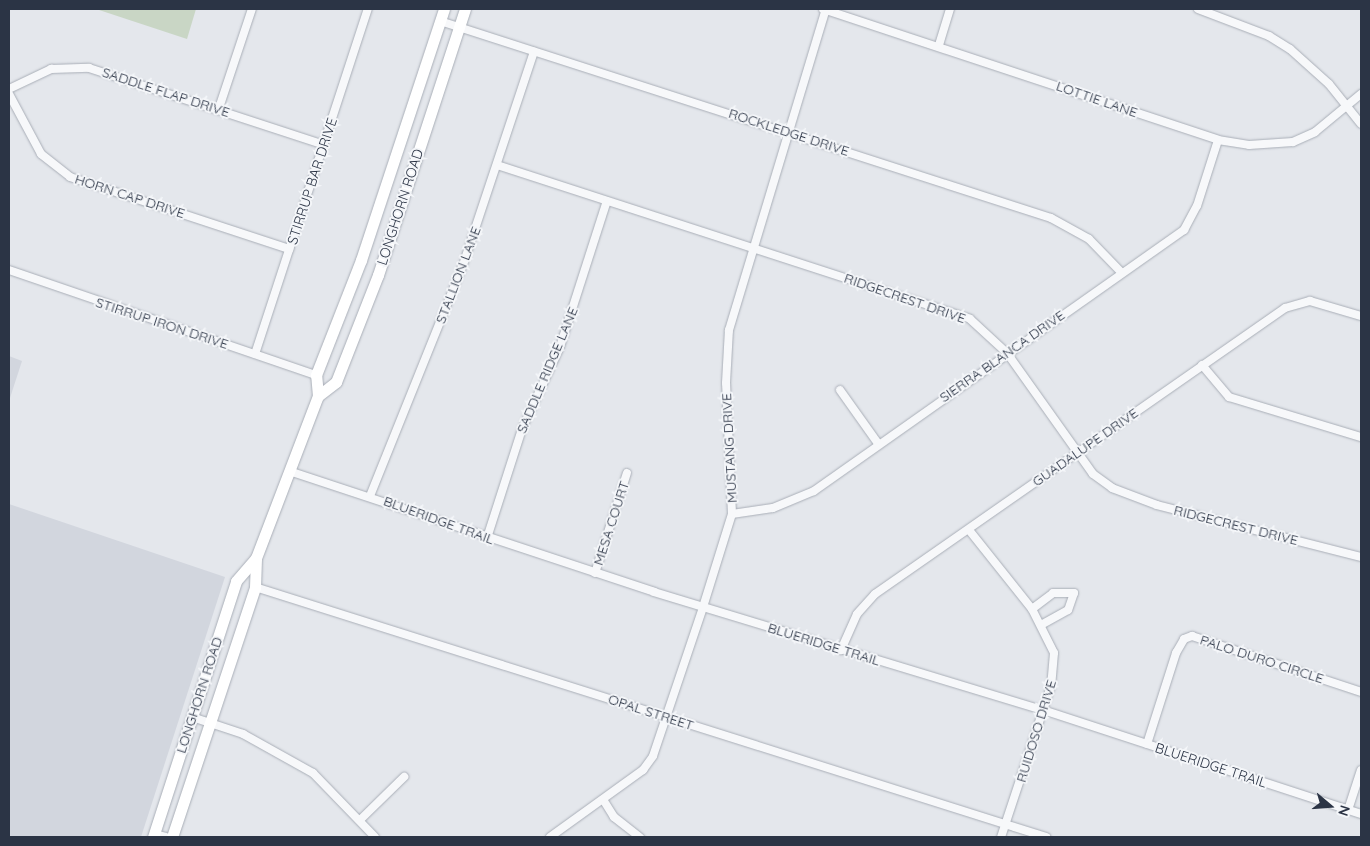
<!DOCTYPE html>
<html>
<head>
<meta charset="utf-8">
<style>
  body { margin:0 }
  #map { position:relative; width:1370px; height:846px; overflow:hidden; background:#e4e7ec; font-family:Quicksand,sans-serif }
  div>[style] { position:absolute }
  .built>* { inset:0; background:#d2d6de }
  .green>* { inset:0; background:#c9d6c5 }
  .roads { filter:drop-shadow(0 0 1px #a9aeb7) drop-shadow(0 0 1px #a9aeb7) }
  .street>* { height:8px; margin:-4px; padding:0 4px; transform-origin:4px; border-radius:4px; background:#f7f8fa }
  .secondary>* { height:11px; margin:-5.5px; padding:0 5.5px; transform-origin:5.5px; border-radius:5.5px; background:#fff }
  span { translate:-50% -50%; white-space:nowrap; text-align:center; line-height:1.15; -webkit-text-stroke:4px #f4f6f9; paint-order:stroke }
  .street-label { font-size:14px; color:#2b3445 }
  .frame { position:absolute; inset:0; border:10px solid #2b3445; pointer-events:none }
  .north { position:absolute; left:1305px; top:781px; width:50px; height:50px; -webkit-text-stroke:4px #f4f6f9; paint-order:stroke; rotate:108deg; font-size:14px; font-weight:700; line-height:20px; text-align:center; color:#2b3445 }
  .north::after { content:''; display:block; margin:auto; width:18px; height:22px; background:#2b3445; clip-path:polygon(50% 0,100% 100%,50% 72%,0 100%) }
</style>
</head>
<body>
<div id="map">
  <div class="built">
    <i style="clip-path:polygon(9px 356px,22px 361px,9px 401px)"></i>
    <i style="clip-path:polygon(9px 504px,225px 577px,141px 837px,9px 837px)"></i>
  </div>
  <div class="green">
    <i style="clip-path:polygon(96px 9px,196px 9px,187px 39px)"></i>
  </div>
  <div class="roads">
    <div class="street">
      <i style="left:823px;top:9px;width:416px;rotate:18.3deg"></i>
      <i style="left:1218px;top:140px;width:31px;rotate:9deg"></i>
      <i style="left:1249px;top:145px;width:44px;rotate:-3.9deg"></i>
      <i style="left:1293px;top:142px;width:24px;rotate:-24deg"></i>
      <i style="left:1315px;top:132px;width:60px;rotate:-39.6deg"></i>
      <i style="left:1198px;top:9px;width:76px;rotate:20.8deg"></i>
      <i style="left:1269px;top:36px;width:25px;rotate:32deg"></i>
      <i style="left:1290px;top:49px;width:52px;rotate:41.9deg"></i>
      <i style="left:1329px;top:84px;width:51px;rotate:51.3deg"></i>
      <i style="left:440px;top:21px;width:642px;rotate:17.87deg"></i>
      <i style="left:1051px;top:218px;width:43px;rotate:28.9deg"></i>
      <i style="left:1089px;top:239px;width:47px;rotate:45.9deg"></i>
      <i style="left:939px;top:45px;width:38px;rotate:-73deg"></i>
      <i style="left:9px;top:89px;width:47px;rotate:-25.5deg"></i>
      <i style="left:51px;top:69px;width:38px;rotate:-2deg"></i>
      <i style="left:89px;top:68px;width:247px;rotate:18.1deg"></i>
      <i style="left:9px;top:94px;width:68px;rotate:61.9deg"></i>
      <i style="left:41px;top:154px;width:37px;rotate:38deg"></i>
      <i style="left:70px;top:177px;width:231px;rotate:18.2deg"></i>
      <i style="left:219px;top:108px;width:104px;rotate:-71.6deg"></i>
      <i style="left:497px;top:165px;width:497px;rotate:18deg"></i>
      <i style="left:970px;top:319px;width:50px;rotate:42.6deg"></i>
      <i style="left:1007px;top:353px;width:148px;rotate:54.6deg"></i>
      <i style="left:1093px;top:474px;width:24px;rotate:36deg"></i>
      <i style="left:1112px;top:488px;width:48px;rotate:20.7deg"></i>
      <i style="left:1157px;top:505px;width:211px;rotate:14.3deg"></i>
      <i style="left:9px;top:270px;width:324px;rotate:18.9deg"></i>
      <i style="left:255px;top:354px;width:363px;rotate:-71.9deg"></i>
      <i style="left:1202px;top:365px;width:42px;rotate:49.8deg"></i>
      <i style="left:1229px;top:397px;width:138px;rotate:16.9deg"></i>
      <i style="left:840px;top:390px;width:64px;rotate:54.6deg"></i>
      <i style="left:289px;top:471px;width:385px;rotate:18.3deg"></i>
      <i style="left:654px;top:592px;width:407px;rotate:16.9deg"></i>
      <i style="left:1043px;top:710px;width:335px;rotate:18.1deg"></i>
      <i style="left:370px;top:496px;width:249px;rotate:-68.1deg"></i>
      <i style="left:463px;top:265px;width:225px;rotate:-71.6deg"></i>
      <i style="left:732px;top:514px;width:41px;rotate:-8.3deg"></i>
      <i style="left:773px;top:508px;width:44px;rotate:-22.5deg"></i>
      <i style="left:814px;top:491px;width:453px;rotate:-35.2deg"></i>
      <i style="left:1184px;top:230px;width:27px;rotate:-62deg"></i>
      <i style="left:1197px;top:206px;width:69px;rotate:-72.3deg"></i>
      <i style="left:969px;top:530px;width:101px;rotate:51.4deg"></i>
      <i style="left:1032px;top:609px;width:49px;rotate:63.4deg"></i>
      <i style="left:1054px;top:653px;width:33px;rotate:95deg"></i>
      <i style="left:1051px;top:686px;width:159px;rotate:108.3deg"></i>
      <i style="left:487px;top:538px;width:114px;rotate:-72.2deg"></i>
      <i style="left:522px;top:429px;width:90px;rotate:-65.1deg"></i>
      <i style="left:560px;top:347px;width:153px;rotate:-72.2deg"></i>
      <i style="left:595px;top:573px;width:105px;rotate:-72.3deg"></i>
      <i style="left:255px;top:587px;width:830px;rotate:17.54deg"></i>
      <i style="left:1032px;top:609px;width:26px;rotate:-37deg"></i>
      <i style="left:1053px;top:593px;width:21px"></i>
      <i style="left:1074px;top:593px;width:18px;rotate:109deg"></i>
      <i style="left:1068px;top:610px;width:31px;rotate:151deg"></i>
      <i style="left:841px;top:650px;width:39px;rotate:-66deg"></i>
      <i style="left:857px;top:614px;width:27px;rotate:-48deg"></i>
      <i style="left:875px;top:594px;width:500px;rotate:-34.9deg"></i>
      <i style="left:1285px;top:308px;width:26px;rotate:-16deg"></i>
      <i style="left:1310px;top:301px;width:53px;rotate:16.4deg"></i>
      <i style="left:192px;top:717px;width:54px;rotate:18.4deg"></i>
      <i style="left:243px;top:734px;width:80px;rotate:29.1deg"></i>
      <i style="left:313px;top:773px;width:89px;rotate:45.9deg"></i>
      <i style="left:1147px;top:744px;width:96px;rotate:-72.3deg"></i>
      <i style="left:1176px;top:653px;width:16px;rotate:-60deg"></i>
      <i style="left:1184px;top:639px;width:9px;rotate:-21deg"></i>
      <i style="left:1192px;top:636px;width:178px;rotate:18.3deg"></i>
      <i style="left:604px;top:801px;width:19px;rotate:58deg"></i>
      <i style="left:614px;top:817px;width:33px;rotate:38deg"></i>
      <i style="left:1348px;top:810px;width:42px;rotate:-72deg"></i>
      <i style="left:360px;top:820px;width:62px;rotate:-44.3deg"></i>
      <i style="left:154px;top:834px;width:12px;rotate:14deg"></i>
      <i style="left:550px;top:837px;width:115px;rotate:-35.8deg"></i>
      <i style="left:643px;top:770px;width:17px;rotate:-54deg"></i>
      <i style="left:653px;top:756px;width:157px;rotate:-71.4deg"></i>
      <i style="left:703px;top:607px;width:97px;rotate:-72.7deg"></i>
      <i style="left:732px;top:514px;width:131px;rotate:-92.6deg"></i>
      <i style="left:726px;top:383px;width:53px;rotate:-86.8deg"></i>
      <i style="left:729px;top:330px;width:335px;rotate:-73.2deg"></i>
    </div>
    <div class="secondary">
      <i style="left:318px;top:396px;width:23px;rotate:-38deg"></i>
      <i style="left:336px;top:382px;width:115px;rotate:-68.6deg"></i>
      <i style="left:378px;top:275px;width:280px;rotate:-71.9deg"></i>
      <i style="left:153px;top:837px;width:269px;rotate:-72deg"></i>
      <i style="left:236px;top:581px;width:30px;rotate:-49deg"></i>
      <i style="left:172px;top:837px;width:263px;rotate:-71.6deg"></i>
      <i style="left:255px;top:587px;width:29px;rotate:-88deg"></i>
      <i style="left:256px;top:558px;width:173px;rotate:-69.1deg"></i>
      <i style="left:318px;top:396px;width:21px;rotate:-95deg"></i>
      <i style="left:316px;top:375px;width:123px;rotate:-68.6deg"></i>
      <i style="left:361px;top:260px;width:264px;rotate:-71.7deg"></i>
    </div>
  </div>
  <div class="street-label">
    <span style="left:166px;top:92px;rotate:18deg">SADDLE FLAP DRIVE</span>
    <span style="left:1097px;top:99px;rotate:19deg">LOTTIE LANE</span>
    <span style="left:789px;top:132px;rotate:18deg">ROCKLEDGE DRIVE</span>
    <span style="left:312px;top:181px;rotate:-72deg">STIRRUP BAR DRIVE</span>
    <span style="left:130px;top:196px;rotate:18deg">HORN CAP DRIVE</span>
    <span style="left:400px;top:207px;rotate:-72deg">LONGHORN ROAD</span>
    <span style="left:458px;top:275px;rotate:-69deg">STALLION LANE</span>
    <span style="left:905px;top:298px;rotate:19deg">RIDGECREST DRIVE</span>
    <span style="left:162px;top:323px;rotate:18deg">STIRRUP IRON DRIVE</span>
    <span style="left:1002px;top:356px;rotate:-35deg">SIERRA BLANCA DRIVE</span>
    <span style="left:547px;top:370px;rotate:-67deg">SADDLE RIDGE LANE</span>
    <span style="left:1085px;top:447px;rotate:-35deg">GUADALUPE DRIVE</span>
    <span style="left:729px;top:448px;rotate:-93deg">MUSTANG DRIVE</span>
    <span style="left:439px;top:520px;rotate:20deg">BLUERIDGE TRAIL</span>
    <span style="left:611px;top:523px;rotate:-72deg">MESA COURT</span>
    <span style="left:1236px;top:525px;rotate:14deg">RIDGECREST DRIVE</span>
    <span style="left:824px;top:644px;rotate:17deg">BLUERIDGE TRAIL</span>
    <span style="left:1262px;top:659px;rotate:18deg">PALO DURO CIRCLE</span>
    <span style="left:199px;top:695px;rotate:-72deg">LONGHORN ROAD</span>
    <span style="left:651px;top:712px;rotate:18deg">OPAL STREET</span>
    <span style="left:1036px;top:731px;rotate:-73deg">RUIDOSO DRIVE</span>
    <span style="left:1211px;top:765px;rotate:18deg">BLUERIDGE TRAIL</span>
  </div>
  <div class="frame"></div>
  <div class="north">N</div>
</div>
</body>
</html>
